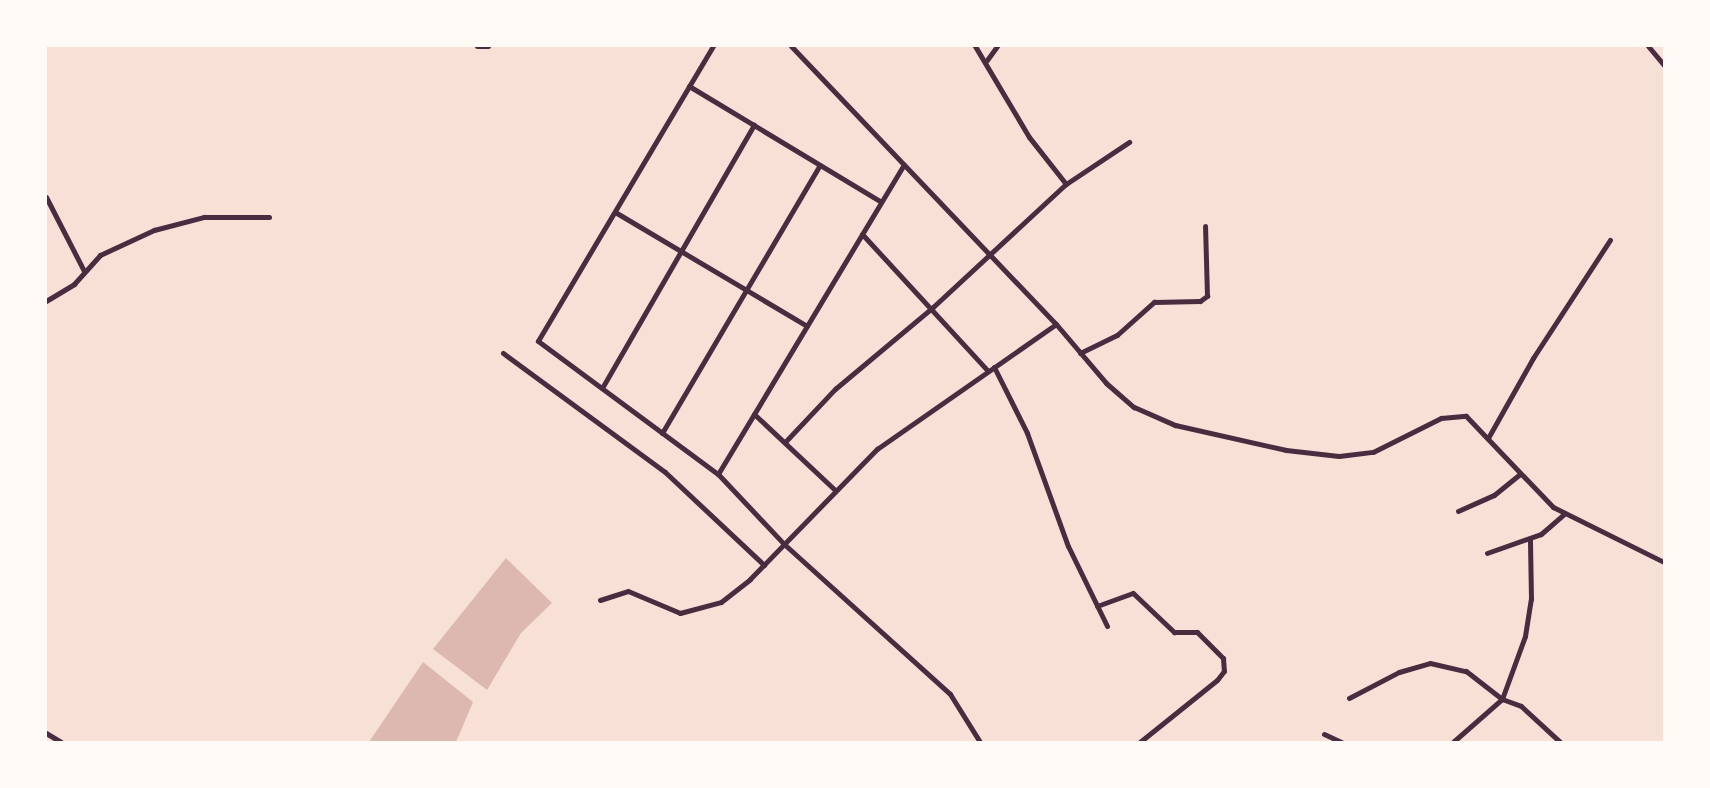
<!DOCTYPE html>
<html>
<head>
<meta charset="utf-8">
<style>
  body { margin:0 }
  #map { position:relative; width:1710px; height:788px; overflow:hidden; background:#f7e1d7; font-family:Rubik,sans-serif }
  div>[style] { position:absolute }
  .water>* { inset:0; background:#dcb8b0 }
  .minor>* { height:5px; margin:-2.5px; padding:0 2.5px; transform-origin:2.5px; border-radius:2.5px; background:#4a2c40 }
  span { translate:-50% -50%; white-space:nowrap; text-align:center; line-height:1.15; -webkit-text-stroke:7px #fffaf5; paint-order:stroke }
  .frame { position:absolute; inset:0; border:47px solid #fffaf5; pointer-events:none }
</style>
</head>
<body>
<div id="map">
  <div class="water">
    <i style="clip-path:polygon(506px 558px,552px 603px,521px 633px,487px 690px,433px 649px)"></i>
    <i style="clip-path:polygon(423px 662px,473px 702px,456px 742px,369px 742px)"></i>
  </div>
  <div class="minor">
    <i style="left:477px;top:46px;width:11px"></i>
    <i style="left:713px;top:46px;width:343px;rotate:120.7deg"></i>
    <i style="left:538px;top:341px;width:224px;rotate:36.5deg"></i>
    <i style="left:718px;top:474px;width:96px;rotate:46.7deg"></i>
    <i style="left:784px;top:544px;width:224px;rotate:42.1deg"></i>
    <i style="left:950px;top:694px;width:57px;rotate:58deg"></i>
    <i style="left:791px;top:46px;width:384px;rotate:46.4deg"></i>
    <i style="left:1056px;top:324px;width:77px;rotate:49.7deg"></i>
    <i style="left:1106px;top:383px;width:37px;rotate:41deg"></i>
    <i style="left:1134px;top:407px;width:45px;rotate:23.7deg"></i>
    <i style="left:1175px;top:425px;width:114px;rotate:12.7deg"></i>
    <i style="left:1286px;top:450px;width:53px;rotate:6.5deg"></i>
    <i style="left:1339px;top:456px;width:34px;rotate:-7deg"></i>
    <i style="left:1373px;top:452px;width:76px;rotate:-26.6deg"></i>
    <i style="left:1441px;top:418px;width:25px;rotate:-5deg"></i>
    <i style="left:1466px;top:416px;width:126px;rotate:46.3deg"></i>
    <i style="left:1553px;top:507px;width:124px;rotate:26.4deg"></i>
    <i style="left:1648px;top:46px;width:25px;rotate:50deg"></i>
    <i style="left:987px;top:60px;width:17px;rotate:-54deg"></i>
    <i style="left:689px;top:86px;width:224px;rotate:31.1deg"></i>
    <i style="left:1066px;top:184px;width:76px;rotate:-33.7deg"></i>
    <i style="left:46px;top:197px;width:83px;rotate:62.8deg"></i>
    <i style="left:615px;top:212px;width:223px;rotate:30.7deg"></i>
    <i style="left:862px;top:234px;width:186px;rotate:47.4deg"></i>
    <i style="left:46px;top:301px;width:33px;rotate:-31deg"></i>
    <i style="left:74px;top:284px;width:39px;rotate:-48deg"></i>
    <i style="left:100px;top:255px;width:60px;rotate:-24.8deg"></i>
    <i style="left:154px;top:230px;width:52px;rotate:-14.6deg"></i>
    <i style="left:204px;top:217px;width:65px"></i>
    <i style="left:503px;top:353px;width:201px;rotate:36.3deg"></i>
    <i style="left:665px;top:472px;width:136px;rotate:43.2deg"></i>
    <i style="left:1080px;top:353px;width:41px;rotate:-25.9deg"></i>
    <i style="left:1117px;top:335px;width:50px;rotate:-41.7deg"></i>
    <i style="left:1154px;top:302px;width:46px;rotate:-1.2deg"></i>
    <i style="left:1200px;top:301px;width:9px;rotate:-36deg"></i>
    <i style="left:1207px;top:296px;width:70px;rotate:-91.6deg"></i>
    <i style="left:994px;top:367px;width:74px;rotate:63.4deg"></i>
    <i style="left:1027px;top:433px;width:120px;rotate:70.1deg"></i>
    <i style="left:1068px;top:546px;width:89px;rotate:64deg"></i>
    <i style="left:602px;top:388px;width:304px;rotate:-60deg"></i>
    <i style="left:754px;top:414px;width:110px;rotate:43.2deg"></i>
    <i style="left:662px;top:433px;width:311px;rotate:-59.5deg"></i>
    <i style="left:1488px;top:438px;width:92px;rotate:-60.6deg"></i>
    <i style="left:1533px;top:358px;width:141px;rotate:-56.9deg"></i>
    <i style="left:785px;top:442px;width:73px;rotate:-46.7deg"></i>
    <i style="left:835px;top:389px;width:128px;rotate:-39.9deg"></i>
    <i style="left:933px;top:307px;width:181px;rotate:-42.8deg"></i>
    <i style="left:1066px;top:184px;width:60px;rotate:-128.2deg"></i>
    <i style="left:1029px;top:137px;width:106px;rotate:-120.7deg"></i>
    <i style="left:718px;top:474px;width:361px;rotate:-59deg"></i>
    <i style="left:1458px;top:511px;width:39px;rotate:-24deg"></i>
    <i style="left:1494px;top:495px;width:33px;rotate:-39deg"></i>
    <i style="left:1487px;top:553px;width:57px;rotate:-19.4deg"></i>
    <i style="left:1541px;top:534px;width:30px;rotate:-41deg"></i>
    <i style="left:600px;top:600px;width:29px;rotate:-18deg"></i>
    <i style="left:628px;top:591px;width:56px;rotate:22.9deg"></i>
    <i style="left:680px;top:613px;width:42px;rotate:-15deg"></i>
    <i style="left:721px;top:602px;width:37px;rotate:-38deg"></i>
    <i style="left:750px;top:579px;width:182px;rotate:-45.7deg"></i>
    <i style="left:877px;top:449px;width:218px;rotate:-34.9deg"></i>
    <i style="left:1097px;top:606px;width:38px;rotate:-20deg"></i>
    <i style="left:1133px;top:593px;width:57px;rotate:43.6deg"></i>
    <i style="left:1174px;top:632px;width:23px"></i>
    <i style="left:1197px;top:632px;width:37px;rotate:45deg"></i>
    <i style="left:1223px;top:658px;width:13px;rotate:86deg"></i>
    <i style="left:1224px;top:671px;width:11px;rotate:128deg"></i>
    <i style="left:1217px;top:680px;width:99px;rotate:141.2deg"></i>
    <i style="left:1349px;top:698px;width:56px;rotate:-27.5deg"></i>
    <i style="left:1399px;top:672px;width:32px;rotate:-16deg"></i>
    <i style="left:1430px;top:663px;width:37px;rotate:13deg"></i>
    <i style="left:1466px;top:671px;width:46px;rotate:37.9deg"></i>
    <i style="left:1502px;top:699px;width:67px;rotate:-69.9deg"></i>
    <i style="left:1525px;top:636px;width:37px;rotate:-81deg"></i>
    <i style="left:1531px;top:599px;width:60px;rotate:-91deg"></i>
    <i style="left:46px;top:733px;width:17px;rotate:31deg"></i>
    <i style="left:1324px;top:734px;width:19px;rotate:25deg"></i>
    <i style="left:1453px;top:742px;width:65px;rotate:-41.3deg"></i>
    <i style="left:1502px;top:699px;width:20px;rotate:20deg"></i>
    <i style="left:1521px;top:706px;width:53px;rotate:42.7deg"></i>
  </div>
  <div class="frame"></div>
</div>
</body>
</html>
